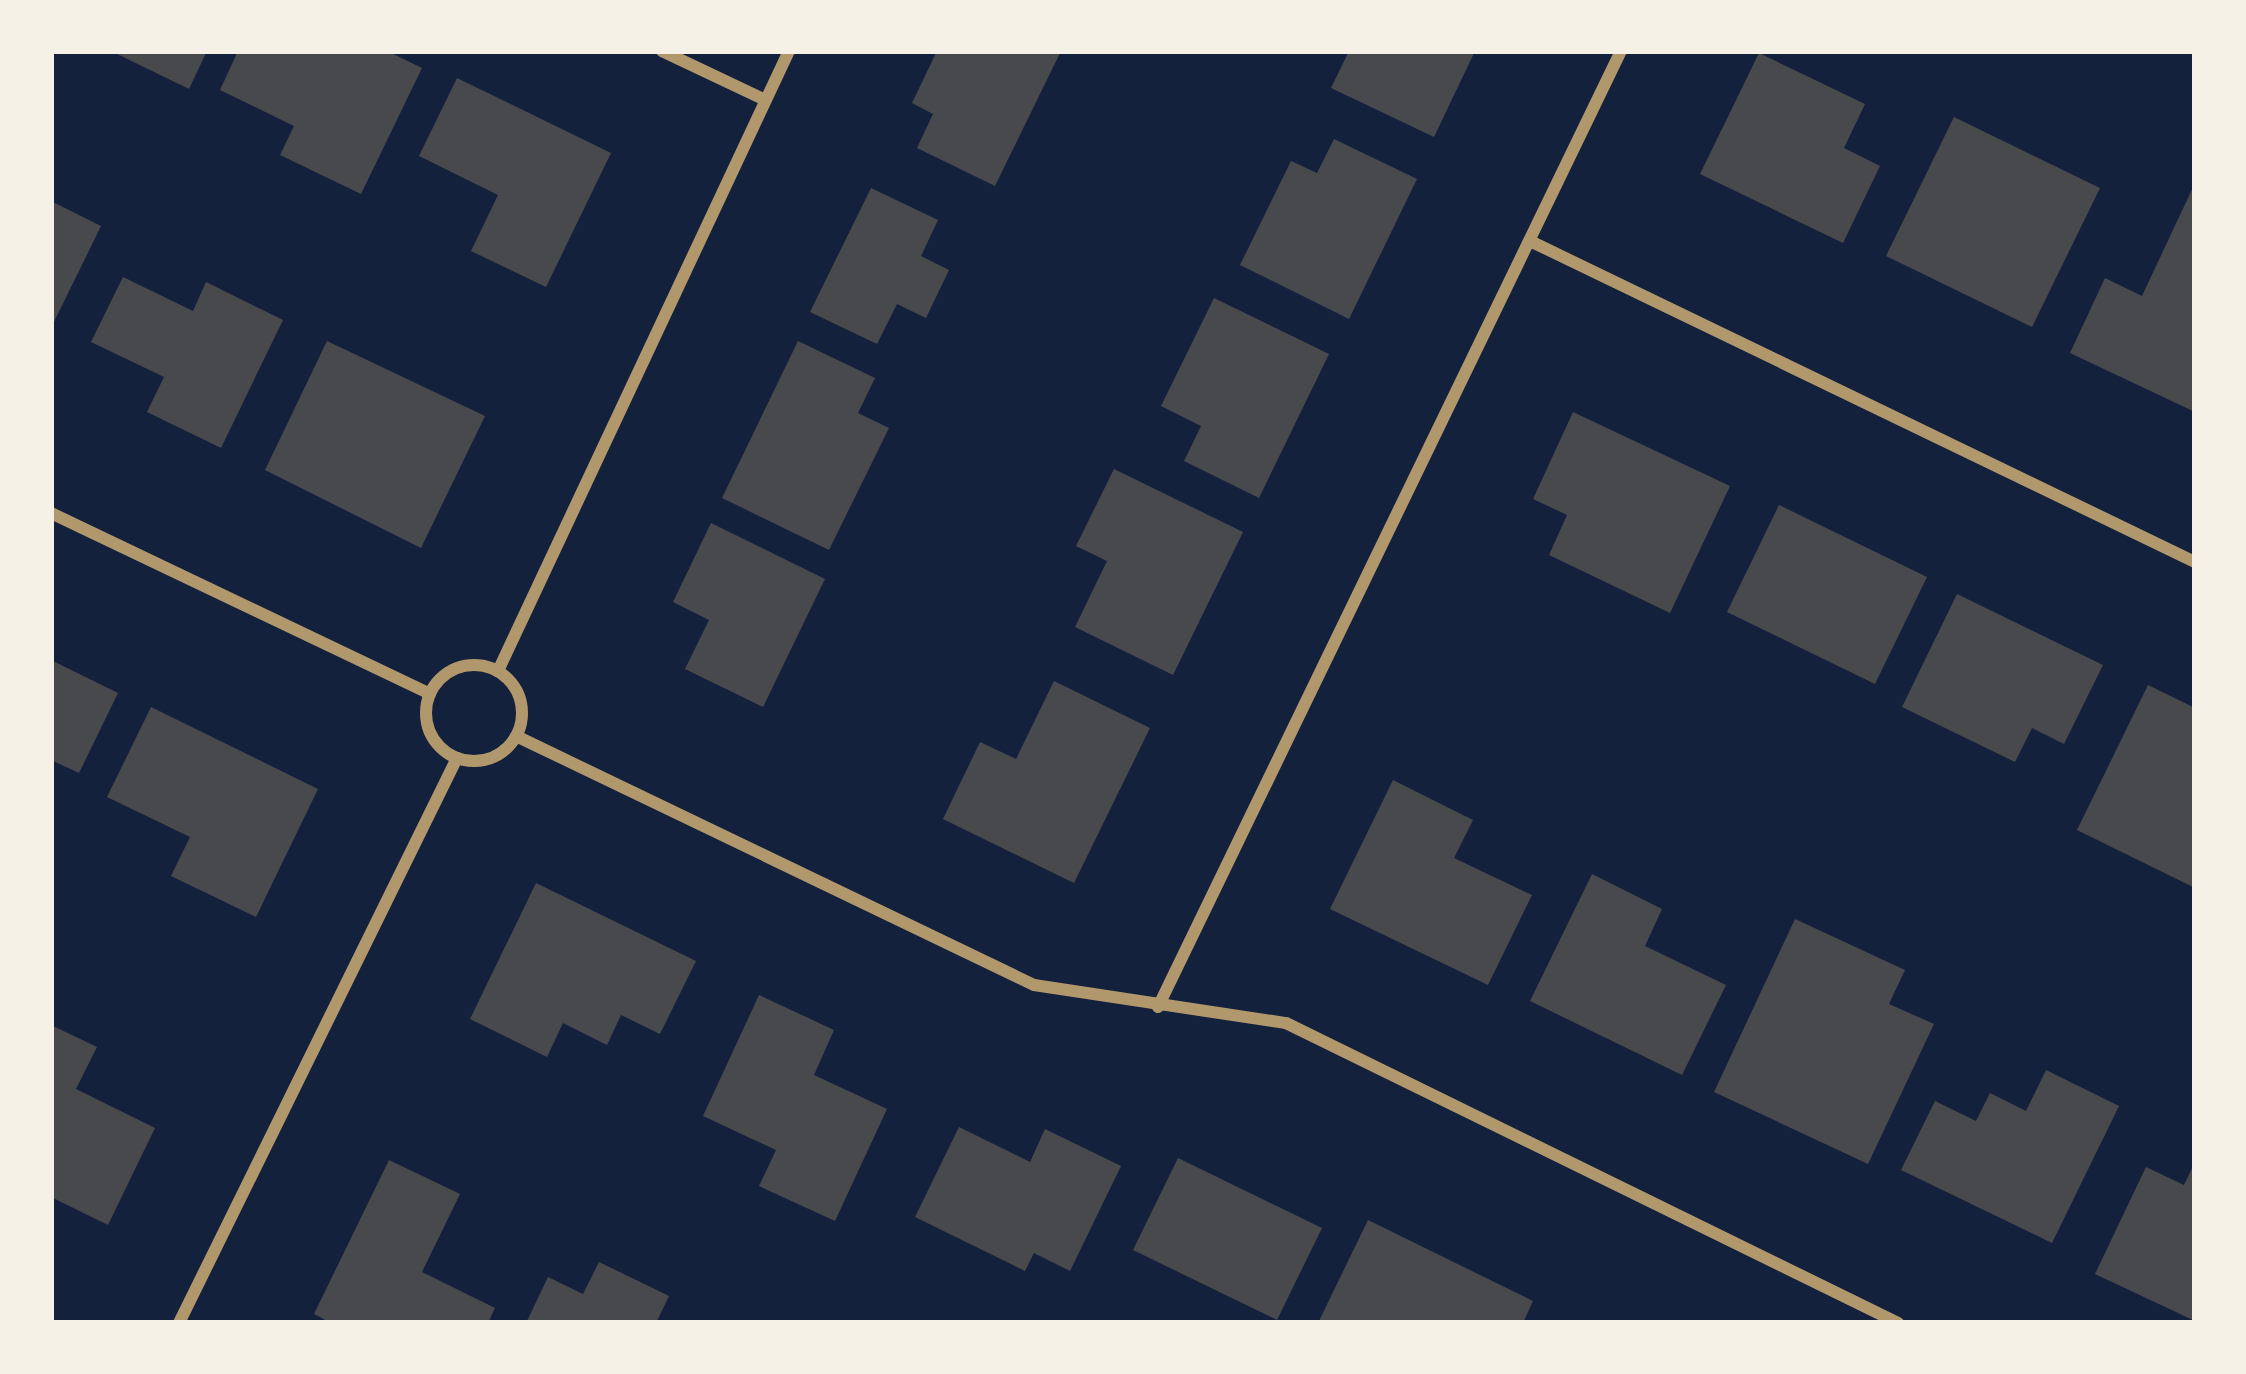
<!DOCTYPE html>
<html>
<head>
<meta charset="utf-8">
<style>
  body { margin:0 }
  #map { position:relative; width:2246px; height:1374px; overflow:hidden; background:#14213d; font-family:Overpass,sans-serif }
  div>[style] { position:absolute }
  .building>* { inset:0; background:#48494c }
  .minor>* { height:12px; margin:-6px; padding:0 6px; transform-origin:6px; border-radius:6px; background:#b1986c }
  .minor>.ring { margin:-6px; padding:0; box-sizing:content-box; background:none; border:12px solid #b1986c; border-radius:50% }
  span { translate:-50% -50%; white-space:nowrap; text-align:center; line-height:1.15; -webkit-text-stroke:12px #f6f1e7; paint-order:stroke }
  .frame { position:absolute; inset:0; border:54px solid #f6f1e7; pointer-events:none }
</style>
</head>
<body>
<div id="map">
  <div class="building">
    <i style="clip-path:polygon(111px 51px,207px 51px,189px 89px)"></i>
    <i style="clip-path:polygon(238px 51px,387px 51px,422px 68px,361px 194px,280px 155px,294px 126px,220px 90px)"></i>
    <i style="clip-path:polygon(937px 51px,1061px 51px,995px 186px,917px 148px,933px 114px,912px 103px)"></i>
    <i style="clip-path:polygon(1349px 51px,1475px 51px,1434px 137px,1331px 88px)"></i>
    <i style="clip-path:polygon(1759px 53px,1865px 104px,1844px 148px,1880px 166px,1843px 243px,1700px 174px)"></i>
    <i style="clip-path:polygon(457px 78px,611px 153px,546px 287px,471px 251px,498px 195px,419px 156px)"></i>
    <i style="clip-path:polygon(1954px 117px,2100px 188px,2032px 327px,1886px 256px)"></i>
    <i style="clip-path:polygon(1334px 139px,1417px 179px,1349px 319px,1240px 265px,1291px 161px,1317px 173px)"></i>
    <i style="clip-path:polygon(2195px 183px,2195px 412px,2070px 353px,2105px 278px,2142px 296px)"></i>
    <i style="clip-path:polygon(871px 188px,938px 220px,921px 256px,949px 270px,926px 318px,897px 304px,877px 344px,810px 312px)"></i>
    <i style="clip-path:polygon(51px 201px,101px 226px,51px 328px)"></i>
    <i style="clip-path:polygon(123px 277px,193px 311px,206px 282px,283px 320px,221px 448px,147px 412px,164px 377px,91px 342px)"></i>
    <i style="clip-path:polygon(1214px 298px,1329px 354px,1259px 498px,1184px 461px,1201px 426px,1161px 406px)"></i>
    <i style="clip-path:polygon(327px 341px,485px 416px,421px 548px,265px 470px)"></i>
    <i style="clip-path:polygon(798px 341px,875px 378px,858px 413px,889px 428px,829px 550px,722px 498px)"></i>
    <i style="clip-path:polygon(1573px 412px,1730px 486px,1670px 613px,1549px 555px,1567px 515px,1533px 499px)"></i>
    <i style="clip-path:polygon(1114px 469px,1243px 532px,1173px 675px,1075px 627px,1107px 561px,1076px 546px)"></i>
    <i style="clip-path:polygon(1779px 505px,1927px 577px,1875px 684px,1727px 612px)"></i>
    <i style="clip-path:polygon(711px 523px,825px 579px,763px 707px,685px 669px,709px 620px,673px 602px)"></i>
    <i style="clip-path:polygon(1957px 594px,2103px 665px,2064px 744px,2032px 728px,2015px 762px,1902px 707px)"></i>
    <i style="clip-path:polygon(51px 660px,118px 693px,79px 773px,51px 760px)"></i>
    <i style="clip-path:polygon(1054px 681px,1150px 728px,1074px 883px,943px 819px,980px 742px,1016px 759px)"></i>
    <i style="clip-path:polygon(2148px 685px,2195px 708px,2195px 888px,2077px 830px)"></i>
    <i style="clip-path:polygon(151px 707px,318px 789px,256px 917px,171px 876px,190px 837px,107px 797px)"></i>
    <i style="clip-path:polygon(1393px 780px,1473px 820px,1454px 858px,1532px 895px,1488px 985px,1330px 909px)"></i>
    <i style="clip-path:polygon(1592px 874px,1662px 909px,1645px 946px,1726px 985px,1682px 1075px,1530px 1001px)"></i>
    <i style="clip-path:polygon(536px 883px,696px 961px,660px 1034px,621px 1015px,607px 1045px,563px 1023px,547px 1057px,470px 1019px)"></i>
    <i style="clip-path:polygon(1795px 919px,1905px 970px,1889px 1004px,1934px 1024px,1868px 1164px,1714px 1092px)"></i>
    <i style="clip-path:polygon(759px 995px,834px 1030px,814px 1075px,887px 1109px,835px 1221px,759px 1186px,776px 1150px,703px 1116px)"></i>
    <i style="clip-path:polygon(51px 1025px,97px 1047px,76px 1089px,155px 1128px,108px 1225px,51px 1197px)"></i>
    <i style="clip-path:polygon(2046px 1070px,2119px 1106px,2052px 1243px,1901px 1170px,1935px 1101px,1976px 1121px,1990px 1093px,2026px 1111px)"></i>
    <i style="clip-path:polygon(959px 1127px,1030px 1162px,1045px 1129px,1121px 1166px,1070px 1271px,1034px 1253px,1025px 1271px,915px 1217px)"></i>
    <i style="clip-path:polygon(1178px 1158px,1322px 1228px,1277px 1320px,1133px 1250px)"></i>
    <i style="clip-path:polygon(389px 1160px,460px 1194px,422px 1272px,495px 1308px,488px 1323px,331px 1323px,314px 1314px)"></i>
    <i style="clip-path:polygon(2195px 1162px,2195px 1321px,2095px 1274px,2146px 1167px,2184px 1185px)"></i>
    <i style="clip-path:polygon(1368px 1220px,1533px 1301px,1523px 1323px,1318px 1323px)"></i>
    <i style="clip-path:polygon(599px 1262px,669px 1296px,656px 1323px,526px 1323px,548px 1277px,583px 1294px)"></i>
  </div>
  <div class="minor">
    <i style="left:662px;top:51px;width:114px;rotate:25.4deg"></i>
    <i style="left:1530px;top:241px;width:738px;rotate:25.77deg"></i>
    <i style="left:51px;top:513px;width:420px;rotate:25.5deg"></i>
    <i class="ring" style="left:426px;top:665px;width:84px;height:84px"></i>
    <i style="left:498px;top:671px;width:685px;rotate:-64.86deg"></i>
    <i style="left:516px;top:736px;width:575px;rotate:25.67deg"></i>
    <i style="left:1034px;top:985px;width:255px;rotate:8.6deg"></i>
    <i style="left:1286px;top:1023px;width:682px;rotate:26.11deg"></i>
    <i style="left:1158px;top:1007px;width:1062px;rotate:-64.16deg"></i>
    <i style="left:179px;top:1323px;width:630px;rotate:-63.8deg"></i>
  </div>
  <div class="frame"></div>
</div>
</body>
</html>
